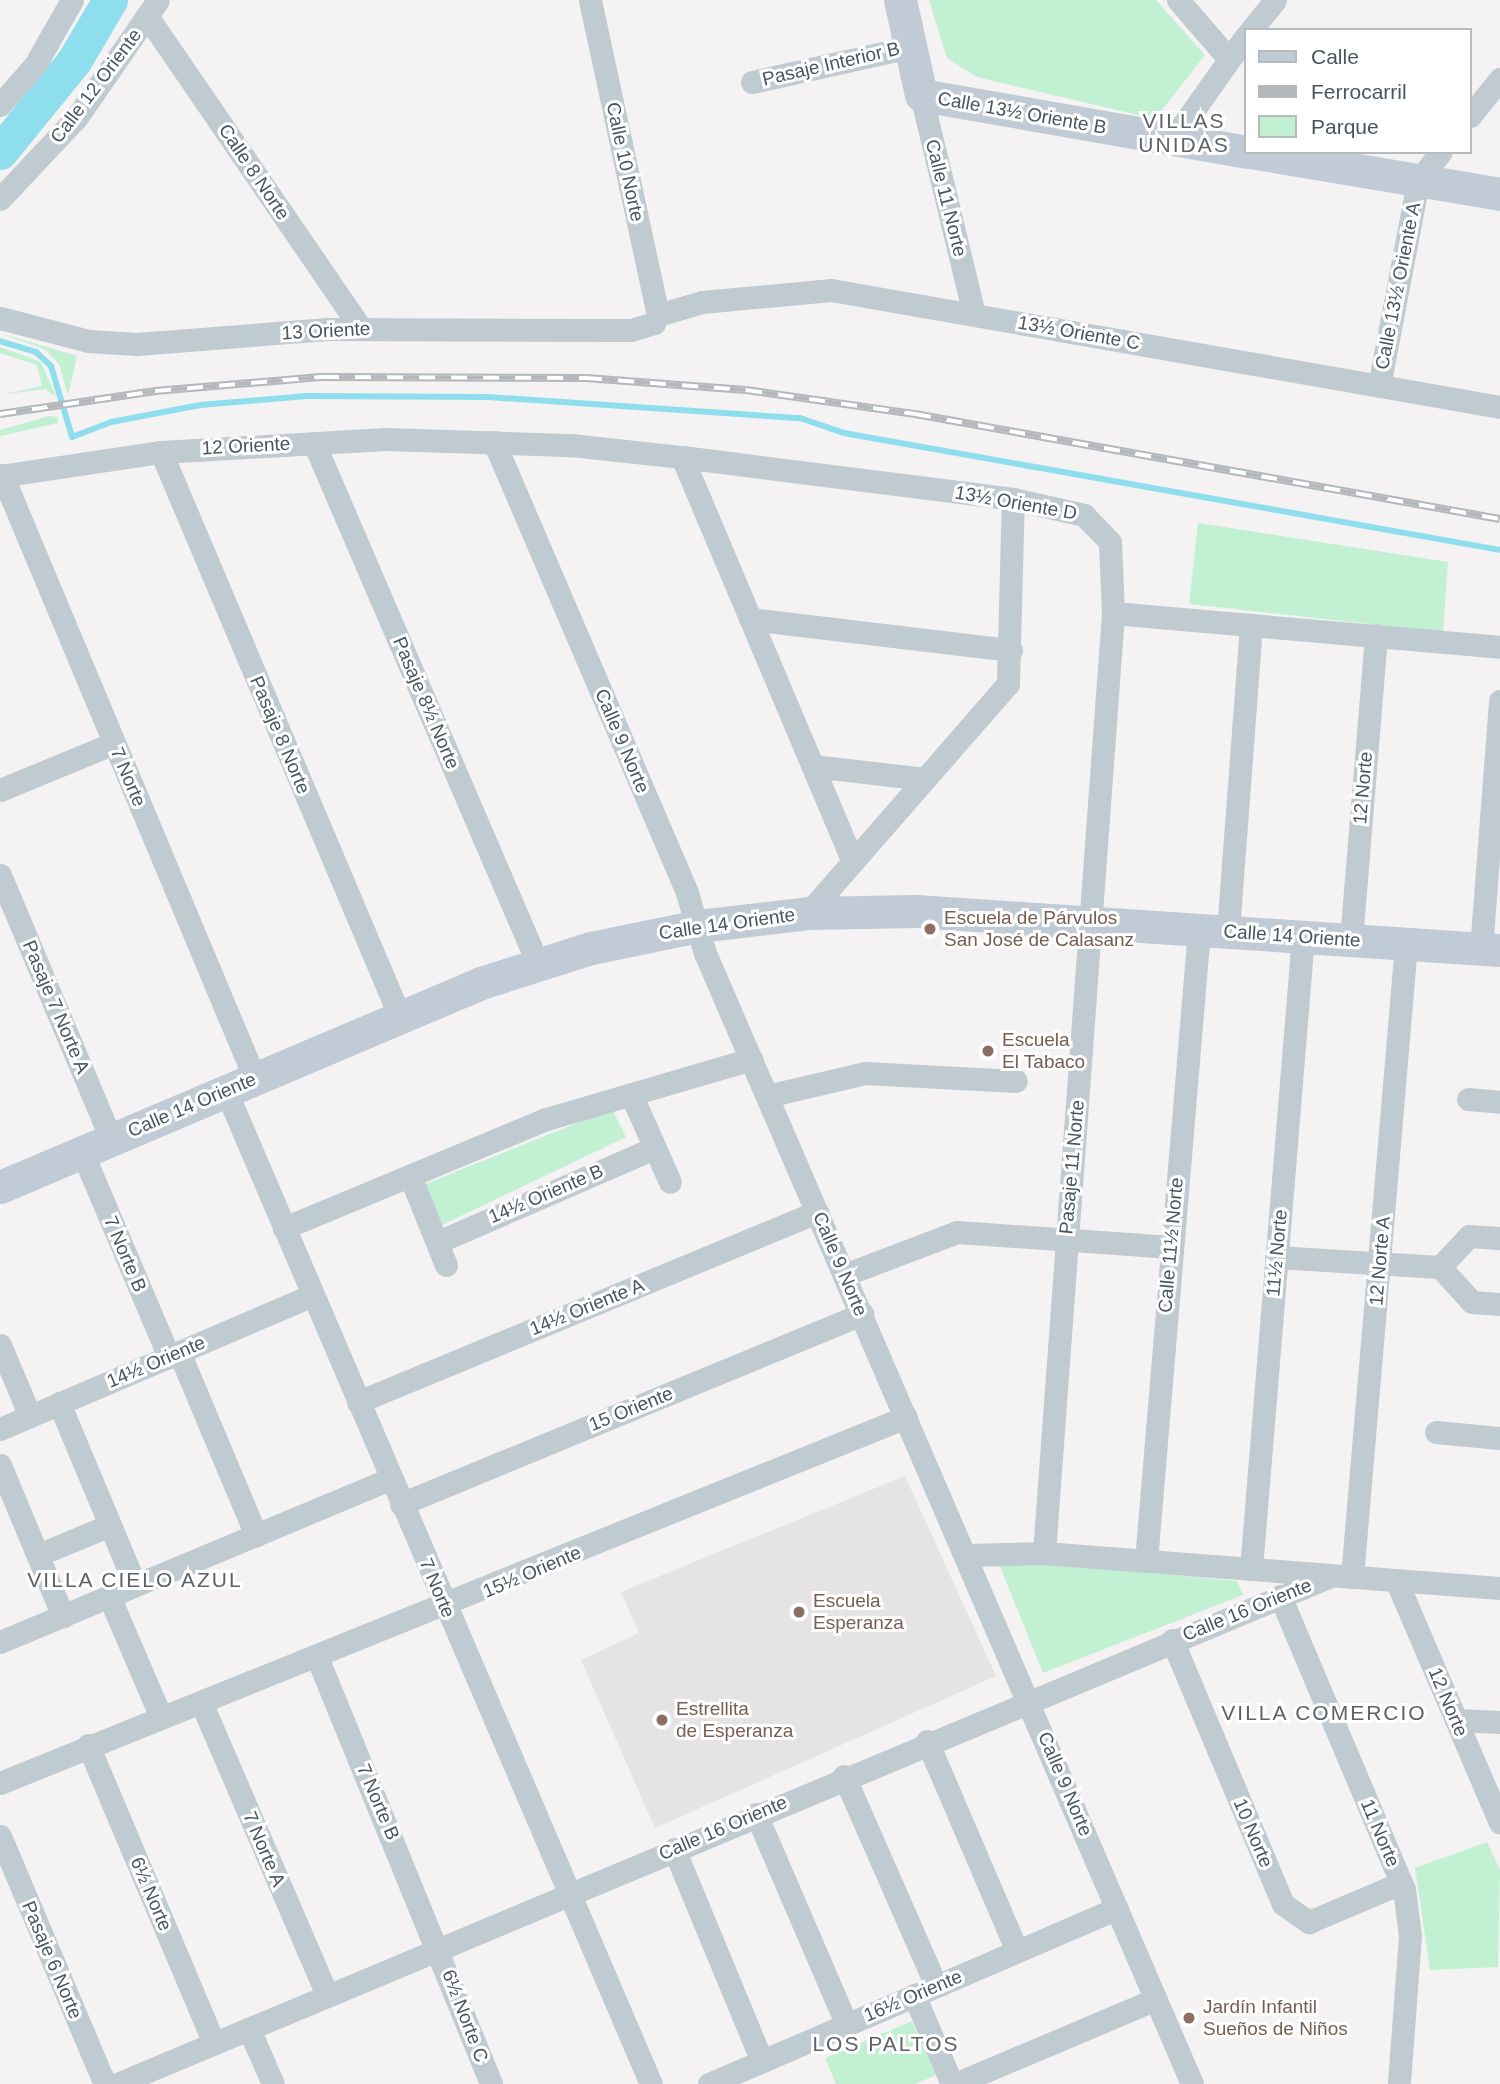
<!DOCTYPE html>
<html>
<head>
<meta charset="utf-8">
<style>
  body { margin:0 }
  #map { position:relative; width:1500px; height:2084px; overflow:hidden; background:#f4f2f2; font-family:Arial,sans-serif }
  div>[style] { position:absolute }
  .education>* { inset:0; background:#e5e3e4 }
  .green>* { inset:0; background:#c2f0d2 }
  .stream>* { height:6px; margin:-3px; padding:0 3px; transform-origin:3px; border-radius:3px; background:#8fdeed }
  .river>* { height:35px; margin:-17.5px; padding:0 17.5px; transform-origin:17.5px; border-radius:17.5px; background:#8fdeed }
  .street>* { height:23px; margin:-11.5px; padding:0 11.5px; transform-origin:11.5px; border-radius:11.5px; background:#c0cad1 }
  .secondary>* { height:33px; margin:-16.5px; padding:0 16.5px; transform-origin:16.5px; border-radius:16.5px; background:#c0cbd5 }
  .rail>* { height:8px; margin-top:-4px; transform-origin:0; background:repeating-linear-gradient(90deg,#fff 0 16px,#b4b8bc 0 32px); box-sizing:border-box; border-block:2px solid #b4b8bc }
  .dots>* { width:19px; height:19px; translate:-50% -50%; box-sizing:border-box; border:4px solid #fff; border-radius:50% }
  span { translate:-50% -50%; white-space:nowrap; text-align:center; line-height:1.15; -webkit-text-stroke:6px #fff; paint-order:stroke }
  .street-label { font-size:19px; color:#495660 }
  .education-label { font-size:19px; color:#785e54 }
  .left { translate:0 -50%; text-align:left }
  .neighbourhood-label { font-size:21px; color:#5e6367; letter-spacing:2px }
  .legend { position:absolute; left:1244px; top:28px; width:228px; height:126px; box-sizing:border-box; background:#fff; border:2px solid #b6bbbf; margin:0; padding:9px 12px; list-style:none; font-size:21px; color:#495660 }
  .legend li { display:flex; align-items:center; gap:14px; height:35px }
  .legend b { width:35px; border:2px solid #b6bbbf }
</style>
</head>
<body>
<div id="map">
  <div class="education">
    <i style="clip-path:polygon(905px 1476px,996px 1676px,655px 1828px,581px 1660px,639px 1633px,621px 1592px)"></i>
  </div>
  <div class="green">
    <i style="clip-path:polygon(929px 0,1156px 0,1205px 55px,1155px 119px,977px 77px,947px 58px)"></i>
    <i style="clip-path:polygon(0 333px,77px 356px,68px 395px,59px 364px,46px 350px)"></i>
    <i style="clip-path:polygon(0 347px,41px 362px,56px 397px,45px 389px,0 395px,42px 386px,37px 365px,0 353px)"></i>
    <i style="clip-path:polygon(49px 416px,58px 417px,58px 423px,0 436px,0 430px)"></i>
    <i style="clip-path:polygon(1198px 523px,1448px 562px,1443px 632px,1189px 604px)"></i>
    <i style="clip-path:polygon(612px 1109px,626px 1137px,440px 1226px,423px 1185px)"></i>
    <i style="clip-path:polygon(997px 1559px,1237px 1581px,1243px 1595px,1043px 1673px)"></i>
    <i style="clip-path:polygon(1487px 1842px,1500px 1870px,1498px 1967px,1430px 1970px,1415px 1868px)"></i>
    <i style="clip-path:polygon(912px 2021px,936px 2075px,915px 2084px,836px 2084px,825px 2058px)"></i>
  </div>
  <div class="stream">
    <i style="left:0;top:341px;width:38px;rotate:17deg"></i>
    <i style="left:36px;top:352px;width:21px;rotate:43deg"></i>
    <i style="left:51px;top:366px;width:74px;rotate:73.5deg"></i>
    <i style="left:72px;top:437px;width:42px;rotate:-21deg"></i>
    <i style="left:111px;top:422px;width:91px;rotate:-10.8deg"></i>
    <i style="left:200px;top:405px;width:107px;rotate:-4.8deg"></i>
    <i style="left:307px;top:396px;width:181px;rotate:0.3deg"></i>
    <i style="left:488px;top:397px;width:313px;rotate:3.9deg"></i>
    <i style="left:800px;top:418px;width:46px;rotate:18.8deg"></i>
    <i style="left:844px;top:433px;width:666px;rotate:10.11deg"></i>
  </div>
  <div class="river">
    <i style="left:0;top:152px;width:117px;rotate:-50.9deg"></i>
    <i style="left:74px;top:61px;width:71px;rotate:-59.5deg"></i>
  </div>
  <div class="street">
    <i style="left:1178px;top:0;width:77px;rotate:49.2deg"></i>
    <i style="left:147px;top:16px;width:379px;rotate:55.6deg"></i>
    <i style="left:1251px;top:30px;width:38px;rotate:-51deg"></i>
    <i style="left:752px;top:82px;width:162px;rotate:-12.5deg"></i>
    <i style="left:921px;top:95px;width:225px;rotate:76.4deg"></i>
    <i style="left:0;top:105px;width:53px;rotate:-48.8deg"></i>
    <i style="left:35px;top:65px;width:75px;rotate:-60.4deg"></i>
    <i style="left:1470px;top:116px;width:48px;rotate:-51deg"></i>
    <i style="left:1173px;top:139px;width:126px;rotate:-54.7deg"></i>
    <i style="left:0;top:199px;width:112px;rotate:-46.8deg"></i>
    <i style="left:77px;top:117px;width:142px;rotate:-55.3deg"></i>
    <i style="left:658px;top:315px;width:46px;rotate:-16.5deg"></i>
    <i style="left:702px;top:302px;width:130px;rotate:-5.3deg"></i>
    <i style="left:831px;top:290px;width:679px;rotate:9.92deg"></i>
    <i style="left:0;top:318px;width:91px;rotate:14.6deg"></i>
    <i style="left:88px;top:341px;width:49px;rotate:3.5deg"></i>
    <i style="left:137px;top:344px;width:191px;rotate:-4.5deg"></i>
    <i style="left:327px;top:329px;width:304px;rotate:0.2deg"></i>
    <i style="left:631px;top:330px;width:24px;rotate:-17deg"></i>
    <i style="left:654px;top:323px;width:9px;rotate:-63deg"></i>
    <i style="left:658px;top:315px;width:322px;rotate:-102.2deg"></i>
    <i style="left:1379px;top:386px;width:209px;rotate:-79.2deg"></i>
    <i style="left:1418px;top:181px;width:37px;rotate:-52deg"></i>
    <i style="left:494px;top:442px;width:491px;rotate:66.8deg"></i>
    <i style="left:687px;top:893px;width:63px;rotate:73.3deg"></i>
    <i style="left:705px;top:953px;width:1231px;rotate:66.7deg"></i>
    <i style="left:314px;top:443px;width:567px;rotate:66.74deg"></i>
    <i style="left:161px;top:452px;width:613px;rotate:67.07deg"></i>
    <i style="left:682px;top:457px;width:439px;rotate:67.1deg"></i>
    <i style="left:2px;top:475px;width:655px;rotate:67.27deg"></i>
    <i style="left:0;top:476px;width:163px;rotate:-8.5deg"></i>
    <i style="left:161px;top:452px;width:225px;rotate:-3.3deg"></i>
    <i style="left:386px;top:439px;width:185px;rotate:1.9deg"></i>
    <i style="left:571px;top:445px;width:112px;rotate:6.2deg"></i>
    <i style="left:682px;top:457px;width:334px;rotate:7.2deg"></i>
    <i style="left:1013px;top:499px;width:73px;rotate:12.7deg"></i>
    <i style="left:1084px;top:515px;width:37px;rotate:46deg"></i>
    <i style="left:1110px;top:542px;width:71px;rotate:87.6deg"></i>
    <i style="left:1113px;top:613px;width:388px;rotate:5deg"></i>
    <i style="left:750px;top:619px;width:263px;rotate:6.8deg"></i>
    <i style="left:813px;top:766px;width:113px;rotate:6.6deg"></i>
    <i style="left:0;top:790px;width:123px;rotate:-22.4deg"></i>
    <i style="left:0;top:875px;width:286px;rotate:67.2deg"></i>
    <i style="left:808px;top:913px;width:304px;rotate:-48.9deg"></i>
    <i style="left:1008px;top:684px;width:185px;rotate:-88.5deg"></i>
    <i style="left:1228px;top:931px;width:307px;rotate:-85.7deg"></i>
    <i style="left:1351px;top:940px;width:306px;rotate:-85.3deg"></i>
    <i style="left:1481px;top:949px;width:249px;rotate:-85.6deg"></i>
    <i style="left:226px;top:1091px;width:1080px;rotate:66.83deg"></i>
    <i style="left:631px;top:1094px;width:96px;rotate:66.1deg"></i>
    <i style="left:767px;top:1096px;width:101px;rotate:-13.2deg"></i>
    <i style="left:865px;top:1073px;width:151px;rotate:3deg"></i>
    <i style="left:1468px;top:1099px;width:32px;rotate:5deg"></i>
    <i style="left:82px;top:1152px;width:223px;rotate:67deg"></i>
    <i style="left:410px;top:1176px;width:96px;rotate:68deg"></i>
    <i style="left:284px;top:1228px;width:281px;rotate:-22.6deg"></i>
    <i style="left:543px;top:1120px;width:217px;rotate:-16.3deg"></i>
    <i style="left:438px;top:1242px;width:236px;rotate:-23.5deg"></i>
    <i style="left:1276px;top:1257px;width:164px;rotate:3.5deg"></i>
    <i style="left:1440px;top:1267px;width:47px;rotate:47.6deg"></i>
    <i style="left:1472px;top:1302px;width:28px;rotate:4deg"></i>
    <i style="left:1440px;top:1267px;width:42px;rotate:-46.9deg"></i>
    <i style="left:1469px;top:1236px;width:31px;rotate:4deg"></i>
    <i style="left:844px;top:1275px;width:121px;rotate:-20.8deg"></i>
    <i style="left:957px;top:1232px;width:215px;rotate:4deg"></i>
    <i style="left:0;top:1345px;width:77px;rotate:67.1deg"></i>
    <i style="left:179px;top:1352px;width:199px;rotate:67.2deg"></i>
    <i style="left:358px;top:1402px;width:497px;rotate:-22.5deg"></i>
    <i style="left:59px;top:1403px;width:197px;rotate:67.3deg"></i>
    <i style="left:0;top:1429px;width:340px;rotate:-23.2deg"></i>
    <i style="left:1436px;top:1432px;width:64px;rotate:5.4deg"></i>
    <i style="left:0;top:1465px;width:164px;rotate:67.4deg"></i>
    <i style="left:401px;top:1504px;width:499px;rotate:-22.4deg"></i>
    <i style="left:1044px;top:1553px;width:943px;rotate:-85.8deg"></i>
    <i style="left:38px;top:1555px;width:78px;rotate:-22.6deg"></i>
    <i style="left:967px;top:1555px;width:77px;rotate:-1.5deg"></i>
    <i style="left:1044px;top:1553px;width:457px;rotate:4.4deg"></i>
    <i style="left:1146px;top:1561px;width:633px;rotate:-85.2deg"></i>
    <i style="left:1251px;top:1569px;width:634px;rotate:-85.3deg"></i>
    <i style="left:1352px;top:1577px;width:635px;rotate:-85.12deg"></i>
    <i style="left:1396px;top:1580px;width:264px;rotate:66.8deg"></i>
    <i style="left:109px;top:1596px;width:129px;rotate:66.8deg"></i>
    <i style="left:1280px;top:1596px;width:318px;rotate:67.1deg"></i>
    <i style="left:1404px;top:1889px;width:47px;rotate:82.7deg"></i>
    <i style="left:1410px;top:1936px;width:148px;rotate:94.3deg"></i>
    <i style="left:1172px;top:1640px;width:286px;rotate:67.2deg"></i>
    <i style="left:1283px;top:1904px;width:32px;rotate:35deg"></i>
    <i style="left:1309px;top:1922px;width:100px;rotate:-23deg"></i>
    <i style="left:0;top:1642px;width:423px;rotate:-22.7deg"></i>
    <i style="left:317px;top:1657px;width:461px;rotate:67.8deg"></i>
    <i style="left:201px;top:1702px;width:319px;rotate:66.7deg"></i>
    <i style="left:1456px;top:1720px;width:44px;rotate:2.6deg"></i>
    <i style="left:927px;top:1741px;width:228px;rotate:66.8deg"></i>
    <i style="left:88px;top:1745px;width:324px;rotate:67.1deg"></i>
    <i style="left:844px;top:1776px;width:229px;rotate:66.3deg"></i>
    <i style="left:0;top:1783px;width:977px;rotate:-22deg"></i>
    <i style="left:756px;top:1814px;width:230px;rotate:66.7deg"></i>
    <i style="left:0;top:1836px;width:269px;rotate:67.1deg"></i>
    <i style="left:674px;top:1849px;width:230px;rotate:67.5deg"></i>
    <i style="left:914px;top:1995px;width:97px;rotate:66.9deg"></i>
    <i style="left:249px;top:2029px;width:60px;rotate:66.4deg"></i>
    <i style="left:117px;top:2084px;width:1316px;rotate:-22.71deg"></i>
    <i style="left:709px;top:2084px;width:444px;rotate:-23.3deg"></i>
    <i style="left:955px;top:2084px;width:218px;rotate:-22.9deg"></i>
  </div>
  <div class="secondary">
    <i style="left:900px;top:0;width:97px;rotate:77.5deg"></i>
    <i style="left:921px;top:95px;width:330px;rotate:9.9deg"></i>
    <i style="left:1250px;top:152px;width:254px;rotate:9.5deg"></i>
    <i style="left:0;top:1187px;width:522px;rotate:-22.98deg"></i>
    <i style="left:481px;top:983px;width:115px;rotate:-17.7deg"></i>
    <i style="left:591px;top:948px;width:109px;rotate:-11.6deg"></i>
    <i style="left:698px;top:926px;width:111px;rotate:-6.7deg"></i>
    <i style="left:808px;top:913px;width:108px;rotate:-1.1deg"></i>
    <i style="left:916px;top:911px;width:585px;rotate:3.82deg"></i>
  </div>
  <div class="rail">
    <i style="left:0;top:414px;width:157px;rotate:-8.4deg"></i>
    <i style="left:155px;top:391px;width:169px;rotate:-4.8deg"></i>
    <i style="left:323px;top:377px;width:263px;rotate:0.2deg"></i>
    <i style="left:586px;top:378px;width:160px;rotate:4.3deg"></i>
    <i style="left:746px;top:390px;width:171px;rotate:8.1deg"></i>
    <i style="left:915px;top:414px;width:594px;rotate:10.18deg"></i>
  </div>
  <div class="dots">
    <i style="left:930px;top:929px;background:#8d6e63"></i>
    <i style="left:988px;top:1051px;background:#8d6e63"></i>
    <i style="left:799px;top:1612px;background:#8d6e63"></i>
    <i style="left:662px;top:1720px;background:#8d6e63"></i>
    <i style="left:1189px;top:2018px;background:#8d6e63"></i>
  </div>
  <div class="street-label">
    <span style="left:831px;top:64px;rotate:-13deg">Pasaje Interior B</span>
    <span style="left:96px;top:86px;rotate:-53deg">Calle 12 Oriente</span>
    <span style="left:1022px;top:113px;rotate:10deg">Calle 13½ Oriente B</span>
    <span style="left:625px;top:162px;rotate:78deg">Calle 10 Norte</span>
    <span style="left:254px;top:172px;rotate:56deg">Calle 8 Norte</span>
    <span style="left:946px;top:198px;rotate:76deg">Calle 11 Norte</span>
    <span style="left:1398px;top:286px;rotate:-79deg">Calle 13½ Oriente A</span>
    <span style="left:326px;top:331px;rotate:-3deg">13 Oriente</span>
    <span style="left:1079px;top:333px;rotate:10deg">13½ Oriente C</span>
    <span style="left:246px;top:446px;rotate:-3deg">12 Oriente</span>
    <span style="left:1016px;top:503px;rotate:10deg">13½ Oriente D</span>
    <span style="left:426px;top:703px;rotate:67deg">Pasaje 8½ Norte</span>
    <span style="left:280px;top:735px;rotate:67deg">Pasaje 8 Norte</span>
    <span style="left:622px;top:741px;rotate:67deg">Calle 9 Norte</span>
    <span style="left:128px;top:777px;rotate:67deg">7 Norte</span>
    <span style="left:1363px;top:788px;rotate:-85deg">12 Norte</span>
    <span style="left:727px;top:924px;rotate:-8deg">Calle 14 Oriente</span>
    <span style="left:1292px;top:936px;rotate:4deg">Calle 14 Oriente</span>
    <span style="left:56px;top:1007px;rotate:67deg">Pasaje 7 Norte A</span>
    <span style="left:192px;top:1105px;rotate:-23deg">Calle 14 Oriente</span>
    <span style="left:1072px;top:1167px;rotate:-85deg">Pasaje 11 Norte</span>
    <span style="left:546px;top:1194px;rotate:-23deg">14½ Oriente B</span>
    <span style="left:1171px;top:1245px;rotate:-85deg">Calle 11½ Norte</span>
    <span style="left:1277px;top:1253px;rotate:-85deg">11½ Norte</span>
    <span style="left:125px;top:1254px;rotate:67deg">7 Norte B</span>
    <span style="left:1380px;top:1261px;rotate:-85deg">12 Norte A</span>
    <span style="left:840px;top:1264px;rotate:67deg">Calle 9 Norte</span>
    <span style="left:587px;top:1307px;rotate:-22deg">14½ Oriente A</span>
    <span style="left:156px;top:1362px;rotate:-23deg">14½ Oriente</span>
    <span style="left:631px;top:1409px;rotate:-22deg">15 Oriente</span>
    <span style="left:532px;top:1572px;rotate:-23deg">15½ Oriente</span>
    <span style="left:437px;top:1588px;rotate:67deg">7 Norte</span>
    <span style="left:1247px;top:1610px;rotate:-22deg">Calle 16 Oriente</span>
    <span style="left:1448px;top:1702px;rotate:67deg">12 Norte</span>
    <span style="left:1065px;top:1784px;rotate:67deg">Calle 9 Norte</span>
    <span style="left:378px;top:1802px;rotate:67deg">7 Norte B</span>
    <span style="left:723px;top:1828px;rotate:-23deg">Calle 16 Oriente</span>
    <span style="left:1253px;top:1833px;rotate:67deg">10 Norte</span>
    <span style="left:1380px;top:1833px;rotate:67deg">11 Norte</span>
    <span style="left:264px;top:1849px;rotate:67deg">7 Norte A</span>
    <span style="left:151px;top:1894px;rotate:67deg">6½ Norte</span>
    <span style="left:52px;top:1960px;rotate:67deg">Pasaje 6 Norte</span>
    <span style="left:913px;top:1996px;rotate:-23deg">16½ Oriente</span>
    <span style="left:465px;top:2016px;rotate:69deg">6½ Norte C</span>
  </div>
  <div class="education-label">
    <span class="left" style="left:944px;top:929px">Escuela de Párvulos<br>San José de Calasanz</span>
    <span class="left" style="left:1002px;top:1051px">Escuela<br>El Tabaco</span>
    <span class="left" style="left:813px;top:1612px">Escuela<br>Esperanza</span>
    <span class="left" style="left:676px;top:1720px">Estrellita<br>de Esperanza</span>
    <span class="left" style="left:1203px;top:2018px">Jardín Infantil<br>Sueños de Niños</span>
  </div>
  <div class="neighbourhood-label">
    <span style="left:1184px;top:133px">VILLAS<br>UNIDAS</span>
    <span style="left:135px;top:1580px">VILLA CIELO AZUL</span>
    <span style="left:1324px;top:1713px">VILLA COMERCIO</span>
    <span style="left:886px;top:2044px">LOS PALTOS</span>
  </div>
  <ul class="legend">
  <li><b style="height:9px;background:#c0cbd5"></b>Calle</li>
  <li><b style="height:9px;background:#b4b8bc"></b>Ferrocarril</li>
  <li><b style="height:19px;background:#c2f0d2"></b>Parque</li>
  </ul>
</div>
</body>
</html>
